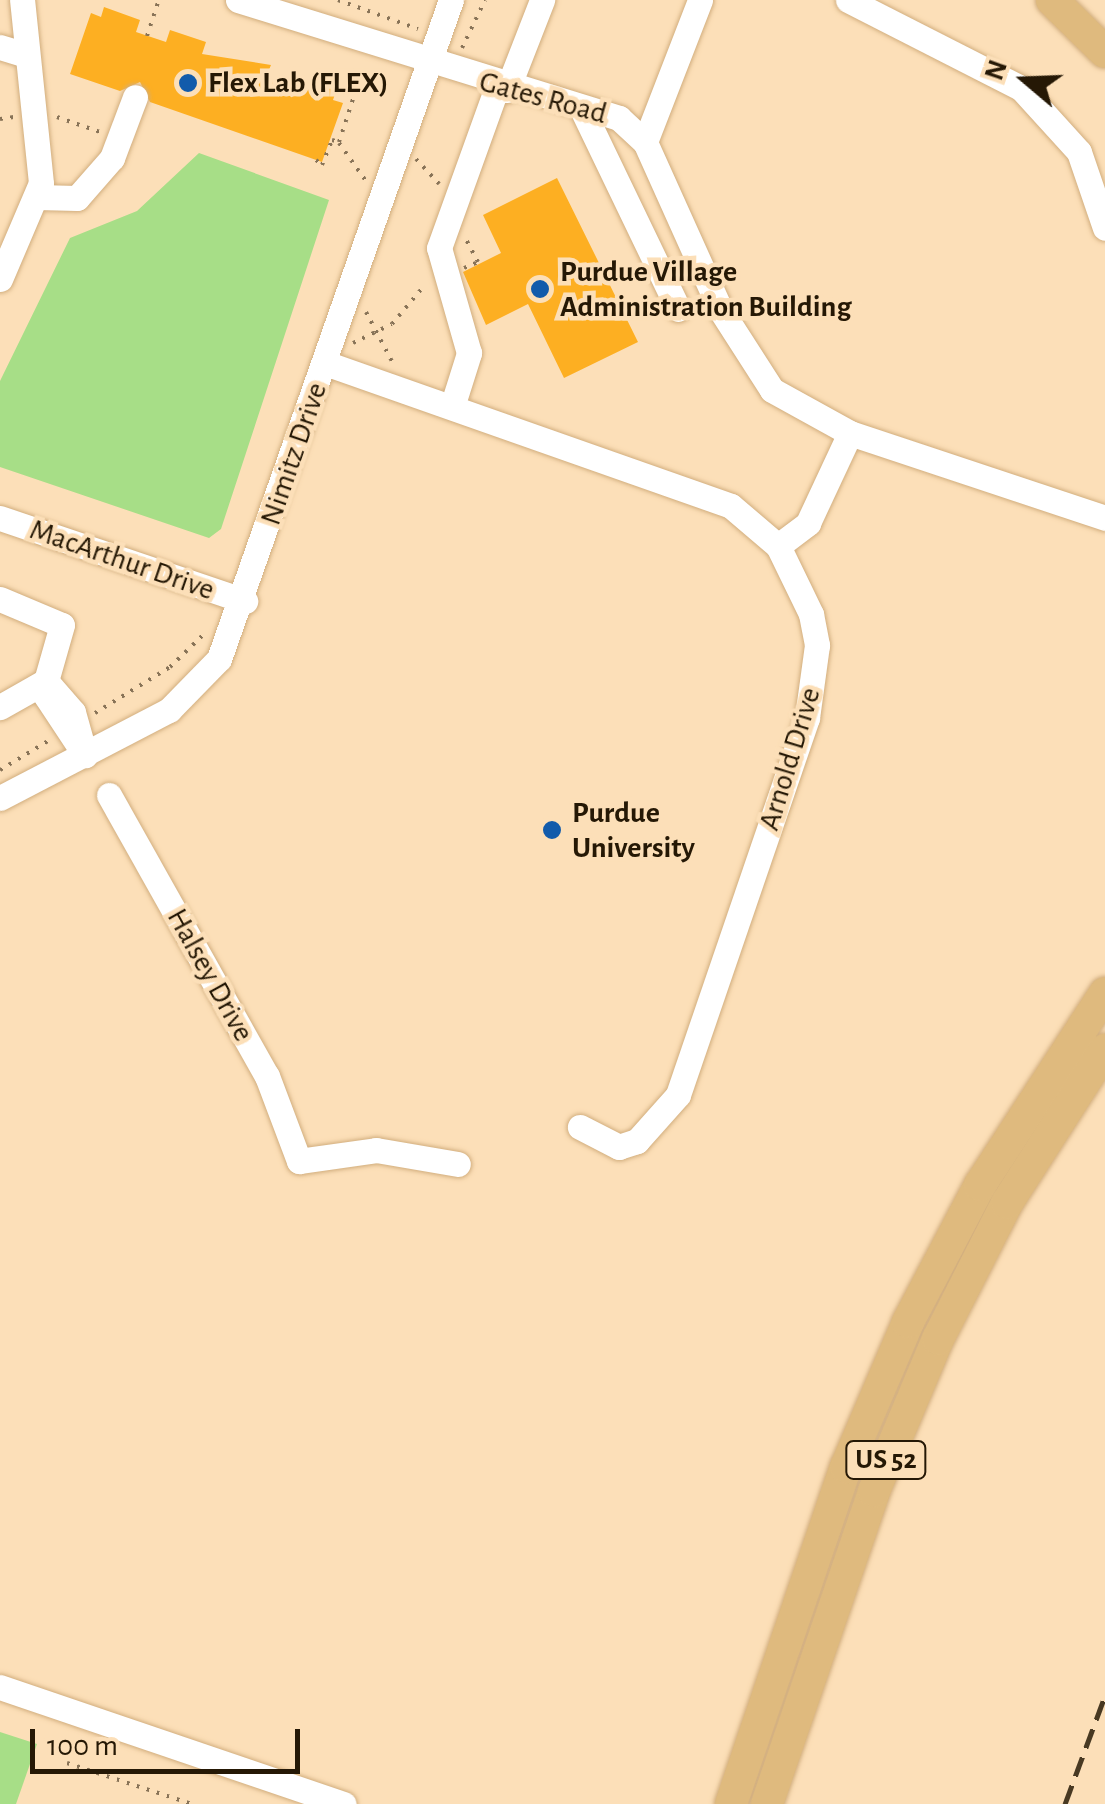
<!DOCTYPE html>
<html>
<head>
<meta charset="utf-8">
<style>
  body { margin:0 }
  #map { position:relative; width:1105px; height:1804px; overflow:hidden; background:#fcdfb8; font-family:"Alegreya Sans",sans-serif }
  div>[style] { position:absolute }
  .green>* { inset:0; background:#a7de87 }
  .building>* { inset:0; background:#fdaf22 }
  .path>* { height:4px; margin-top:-2px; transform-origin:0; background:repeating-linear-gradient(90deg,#887357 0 2.5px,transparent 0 10.5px) }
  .roads { filter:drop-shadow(0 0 2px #d2ae7e) drop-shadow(0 0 2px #d2ae7e) }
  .minor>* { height:25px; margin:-12.5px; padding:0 12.5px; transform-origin:12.5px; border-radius:12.5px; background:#fff }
  .major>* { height:32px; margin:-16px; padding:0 16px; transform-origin:16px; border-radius:16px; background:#dfba7e }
  .rail>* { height:5px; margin-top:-2.5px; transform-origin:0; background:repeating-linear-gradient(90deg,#483922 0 20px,transparent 0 30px) }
  .dots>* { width:28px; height:28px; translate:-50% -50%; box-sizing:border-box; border:5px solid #fcdfb8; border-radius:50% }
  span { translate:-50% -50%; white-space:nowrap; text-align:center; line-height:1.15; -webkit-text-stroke:9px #fcdfb8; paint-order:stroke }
  .shield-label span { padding:2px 8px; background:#fcdfb8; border:2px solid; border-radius:8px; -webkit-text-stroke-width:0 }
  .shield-label { font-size:28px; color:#251805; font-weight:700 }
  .poi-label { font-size:30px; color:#251805; font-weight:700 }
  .left { translate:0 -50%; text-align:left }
  .street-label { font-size:30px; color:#251805 }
  .north { position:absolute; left:975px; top:30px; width:100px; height:100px; -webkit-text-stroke:8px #fcdfb8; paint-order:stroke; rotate:289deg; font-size:28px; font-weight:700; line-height:40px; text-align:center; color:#251805 }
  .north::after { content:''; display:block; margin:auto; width:35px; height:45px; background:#251805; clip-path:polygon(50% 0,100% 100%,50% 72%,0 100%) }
  .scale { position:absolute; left:30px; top:1729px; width:270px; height:45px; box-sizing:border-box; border:5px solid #251805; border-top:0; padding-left:12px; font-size:30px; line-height:35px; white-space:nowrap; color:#251805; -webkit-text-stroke:8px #fcdfb8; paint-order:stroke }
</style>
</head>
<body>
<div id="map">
  <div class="green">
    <i style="clip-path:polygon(199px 153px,329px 200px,221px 529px,209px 538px,0 467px,0 381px,70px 238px,137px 211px)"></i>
    <i style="clip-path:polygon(0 1732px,37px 1744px,16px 1804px,0 1804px)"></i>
  </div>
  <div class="building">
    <i style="clip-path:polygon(104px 7px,140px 20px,136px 32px,166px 42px,170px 30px,206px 42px,202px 54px,271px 65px,266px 77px,337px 88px,333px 100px,343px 103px,322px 162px,150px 102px,140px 82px,120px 91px,70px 74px,91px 13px,101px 17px)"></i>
    <i style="clip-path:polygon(557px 178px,638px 342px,564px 378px,528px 304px,486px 325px,463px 272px,501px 253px,483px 215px)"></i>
  </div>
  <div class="path">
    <i style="left:338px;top:0;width:85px;rotate:19.9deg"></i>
    <i style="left:147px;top:36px;width:38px;rotate:-72deg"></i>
    <i style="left:462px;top:48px;width:53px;rotate:-64.4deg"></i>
    <i style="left:57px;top:117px;width:46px;rotate:19.2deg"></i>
    <i style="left:0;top:119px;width:14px;rotate:-8deg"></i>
    <i style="left:339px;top:143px;width:47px;rotate:54.6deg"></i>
    <i style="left:416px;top:159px;width:34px;rotate:47deg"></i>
    <i style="left:316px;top:160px;width:8px;rotate:40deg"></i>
    <i style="left:322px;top:165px;width:27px;rotate:-68deg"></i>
    <i style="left:332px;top:140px;width:7px;rotate:16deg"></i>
    <i style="left:339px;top:142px;width:78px;rotate:-72deg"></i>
    <i style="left:464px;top:268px;width:15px;rotate:-23deg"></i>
    <i style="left:478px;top:262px;width:26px;rotate:-118deg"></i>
    <i style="left:366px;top:312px;width:60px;rotate:62.2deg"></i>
    <i style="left:353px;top:343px;width:43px;rotate:-26deg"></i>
    <i style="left:392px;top:324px;width:50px;rotate:-49.9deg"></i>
    <i style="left:95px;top:713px;width:88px;rotate:-31.5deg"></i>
    <i style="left:170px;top:667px;width:47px;rotate:-44.1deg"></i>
    <i style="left:0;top:770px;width:56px;rotate:-31.1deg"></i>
    <i style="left:67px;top:1763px;width:132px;rotate:18.2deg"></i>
  </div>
  <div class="roads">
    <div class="minor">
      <i style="left:238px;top:0;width:399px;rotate:17.2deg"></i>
      <i style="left:619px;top:118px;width:35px;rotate:43deg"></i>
      <i style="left:645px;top:142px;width:183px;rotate:65.8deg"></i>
      <i style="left:720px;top:309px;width:96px;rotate:57.3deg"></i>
      <i style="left:772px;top:390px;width:89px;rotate:28.9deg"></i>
      <i style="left:850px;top:433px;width:269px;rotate:18.4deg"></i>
      <i style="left:848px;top:0;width:194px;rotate:27deg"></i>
      <i style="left:1021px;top:88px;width:86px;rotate:47.8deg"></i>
      <i style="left:1079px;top:152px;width:80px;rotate:71.1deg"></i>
      <i style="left:0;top:47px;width:27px;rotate:17deg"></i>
      <i style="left:507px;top:90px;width:97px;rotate:-68.7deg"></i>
      <i style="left:581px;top:107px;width:224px;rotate:64.3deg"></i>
      <i style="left:645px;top:142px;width:152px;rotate:-68.8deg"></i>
      <i style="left:37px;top:197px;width:40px;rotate:1.4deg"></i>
      <i style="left:77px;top:198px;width:53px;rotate:-48.8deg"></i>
      <i style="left:112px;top:158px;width:65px;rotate:-69.3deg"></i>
      <i style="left:0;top:279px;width:104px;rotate:-66.9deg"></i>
      <i style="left:41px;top:183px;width:184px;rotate:-95.9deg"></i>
      <i style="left:325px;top:363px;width:430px;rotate:19.4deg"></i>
      <i style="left:731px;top:506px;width:62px;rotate:40.4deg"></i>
      <i style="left:778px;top:546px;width:76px;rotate:64.1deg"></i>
      <i style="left:811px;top:614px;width:32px;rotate:79deg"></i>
      <i style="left:817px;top:645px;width:74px;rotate:97.8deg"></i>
      <i style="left:807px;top:718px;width:398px;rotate:108.9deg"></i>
      <i style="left:678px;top:1095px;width:62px;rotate:131.7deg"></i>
      <i style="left:637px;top:1141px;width:19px;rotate:162deg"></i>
      <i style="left:619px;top:1147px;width:44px;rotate:-152.9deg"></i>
      <i style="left:452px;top:407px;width:57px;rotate:-72.5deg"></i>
      <i style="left:469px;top:353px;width:109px;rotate:-105.9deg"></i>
      <i style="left:439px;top:248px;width:171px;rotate:-70.2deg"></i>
      <i style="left:0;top:518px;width:259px;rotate:18.7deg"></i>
      <i style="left:778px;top:546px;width:38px;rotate:-37deg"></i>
      <i style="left:808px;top:523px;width:99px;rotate:-65deg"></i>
      <i style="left:0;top:599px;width:67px;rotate:22.8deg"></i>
      <i style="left:62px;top:625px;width:58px;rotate:105.9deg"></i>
      <i style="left:46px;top:681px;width:53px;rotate:150.5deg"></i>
      <i style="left:46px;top:681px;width:41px;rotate:48.9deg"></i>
      <i style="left:73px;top:712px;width:45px;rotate:74.4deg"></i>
      <i style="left:85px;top:755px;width:71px;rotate:-123.5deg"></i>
      <i style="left:46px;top:696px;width:15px;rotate:-90deg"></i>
      <i style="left:109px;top:795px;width:322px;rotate:60.7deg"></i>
      <i style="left:267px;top:1076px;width:91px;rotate:69.4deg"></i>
      <i style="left:299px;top:1161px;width:78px;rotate:-8.1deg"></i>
      <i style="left:376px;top:1150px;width:83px;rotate:9.7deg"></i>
      <i style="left:0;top:798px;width:191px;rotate:-27.5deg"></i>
      <i style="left:169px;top:710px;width:71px;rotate:-45.6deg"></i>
      <i style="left:219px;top:659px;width:699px;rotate:-70.61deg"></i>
      <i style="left:0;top:1687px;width:363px;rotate:18.8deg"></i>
    </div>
    <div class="major">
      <i style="left:1052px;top:0;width:74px;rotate:44.5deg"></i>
      <i style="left:731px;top:1804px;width:356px;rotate:-71.2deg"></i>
      <i style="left:846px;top:1467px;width:158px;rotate:-66.8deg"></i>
      <i style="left:908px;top:1322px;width:155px;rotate:-62.3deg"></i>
      <i style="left:980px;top:1185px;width:229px;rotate:-56.9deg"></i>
      <i style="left:767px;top:1804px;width:331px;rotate:-71.1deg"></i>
      <i style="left:874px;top:1491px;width:165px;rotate:-67.2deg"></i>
      <i style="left:938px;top:1339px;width:153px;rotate:-63.1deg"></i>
      <i style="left:1007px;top:1203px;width:182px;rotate:-57.4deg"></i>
    </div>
  </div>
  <div class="rail">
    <i style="left:1065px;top:1804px;width:115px;rotate:-69.7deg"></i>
  </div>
  <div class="dots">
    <i style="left:188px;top:83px;background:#125bab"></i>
    <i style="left:540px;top:289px;background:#125bab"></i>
    <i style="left:552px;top:830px;background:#125bab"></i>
  </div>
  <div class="shield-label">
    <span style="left:886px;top:1460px">US 52</span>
  </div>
  <div class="poi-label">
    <span class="left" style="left:208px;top:83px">Flex Lab (FLEX)</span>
    <span class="left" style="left:560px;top:289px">Purdue Village<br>Administration Building</span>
    <span class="left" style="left:572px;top:830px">Purdue<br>University</span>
  </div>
  <div class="street-label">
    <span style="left:543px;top:98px;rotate:15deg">Gates Road</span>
    <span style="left:294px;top:454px;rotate:-71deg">Nimitz Drive</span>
    <span style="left:122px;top:560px;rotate:19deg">MacArthur Drive</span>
    <span style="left:790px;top:759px;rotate:-73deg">Arnold Drive</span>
    <span style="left:210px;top:975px;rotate:61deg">Halsey Drive</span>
  </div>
  <div class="north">N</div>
  <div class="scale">100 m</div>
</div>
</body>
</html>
